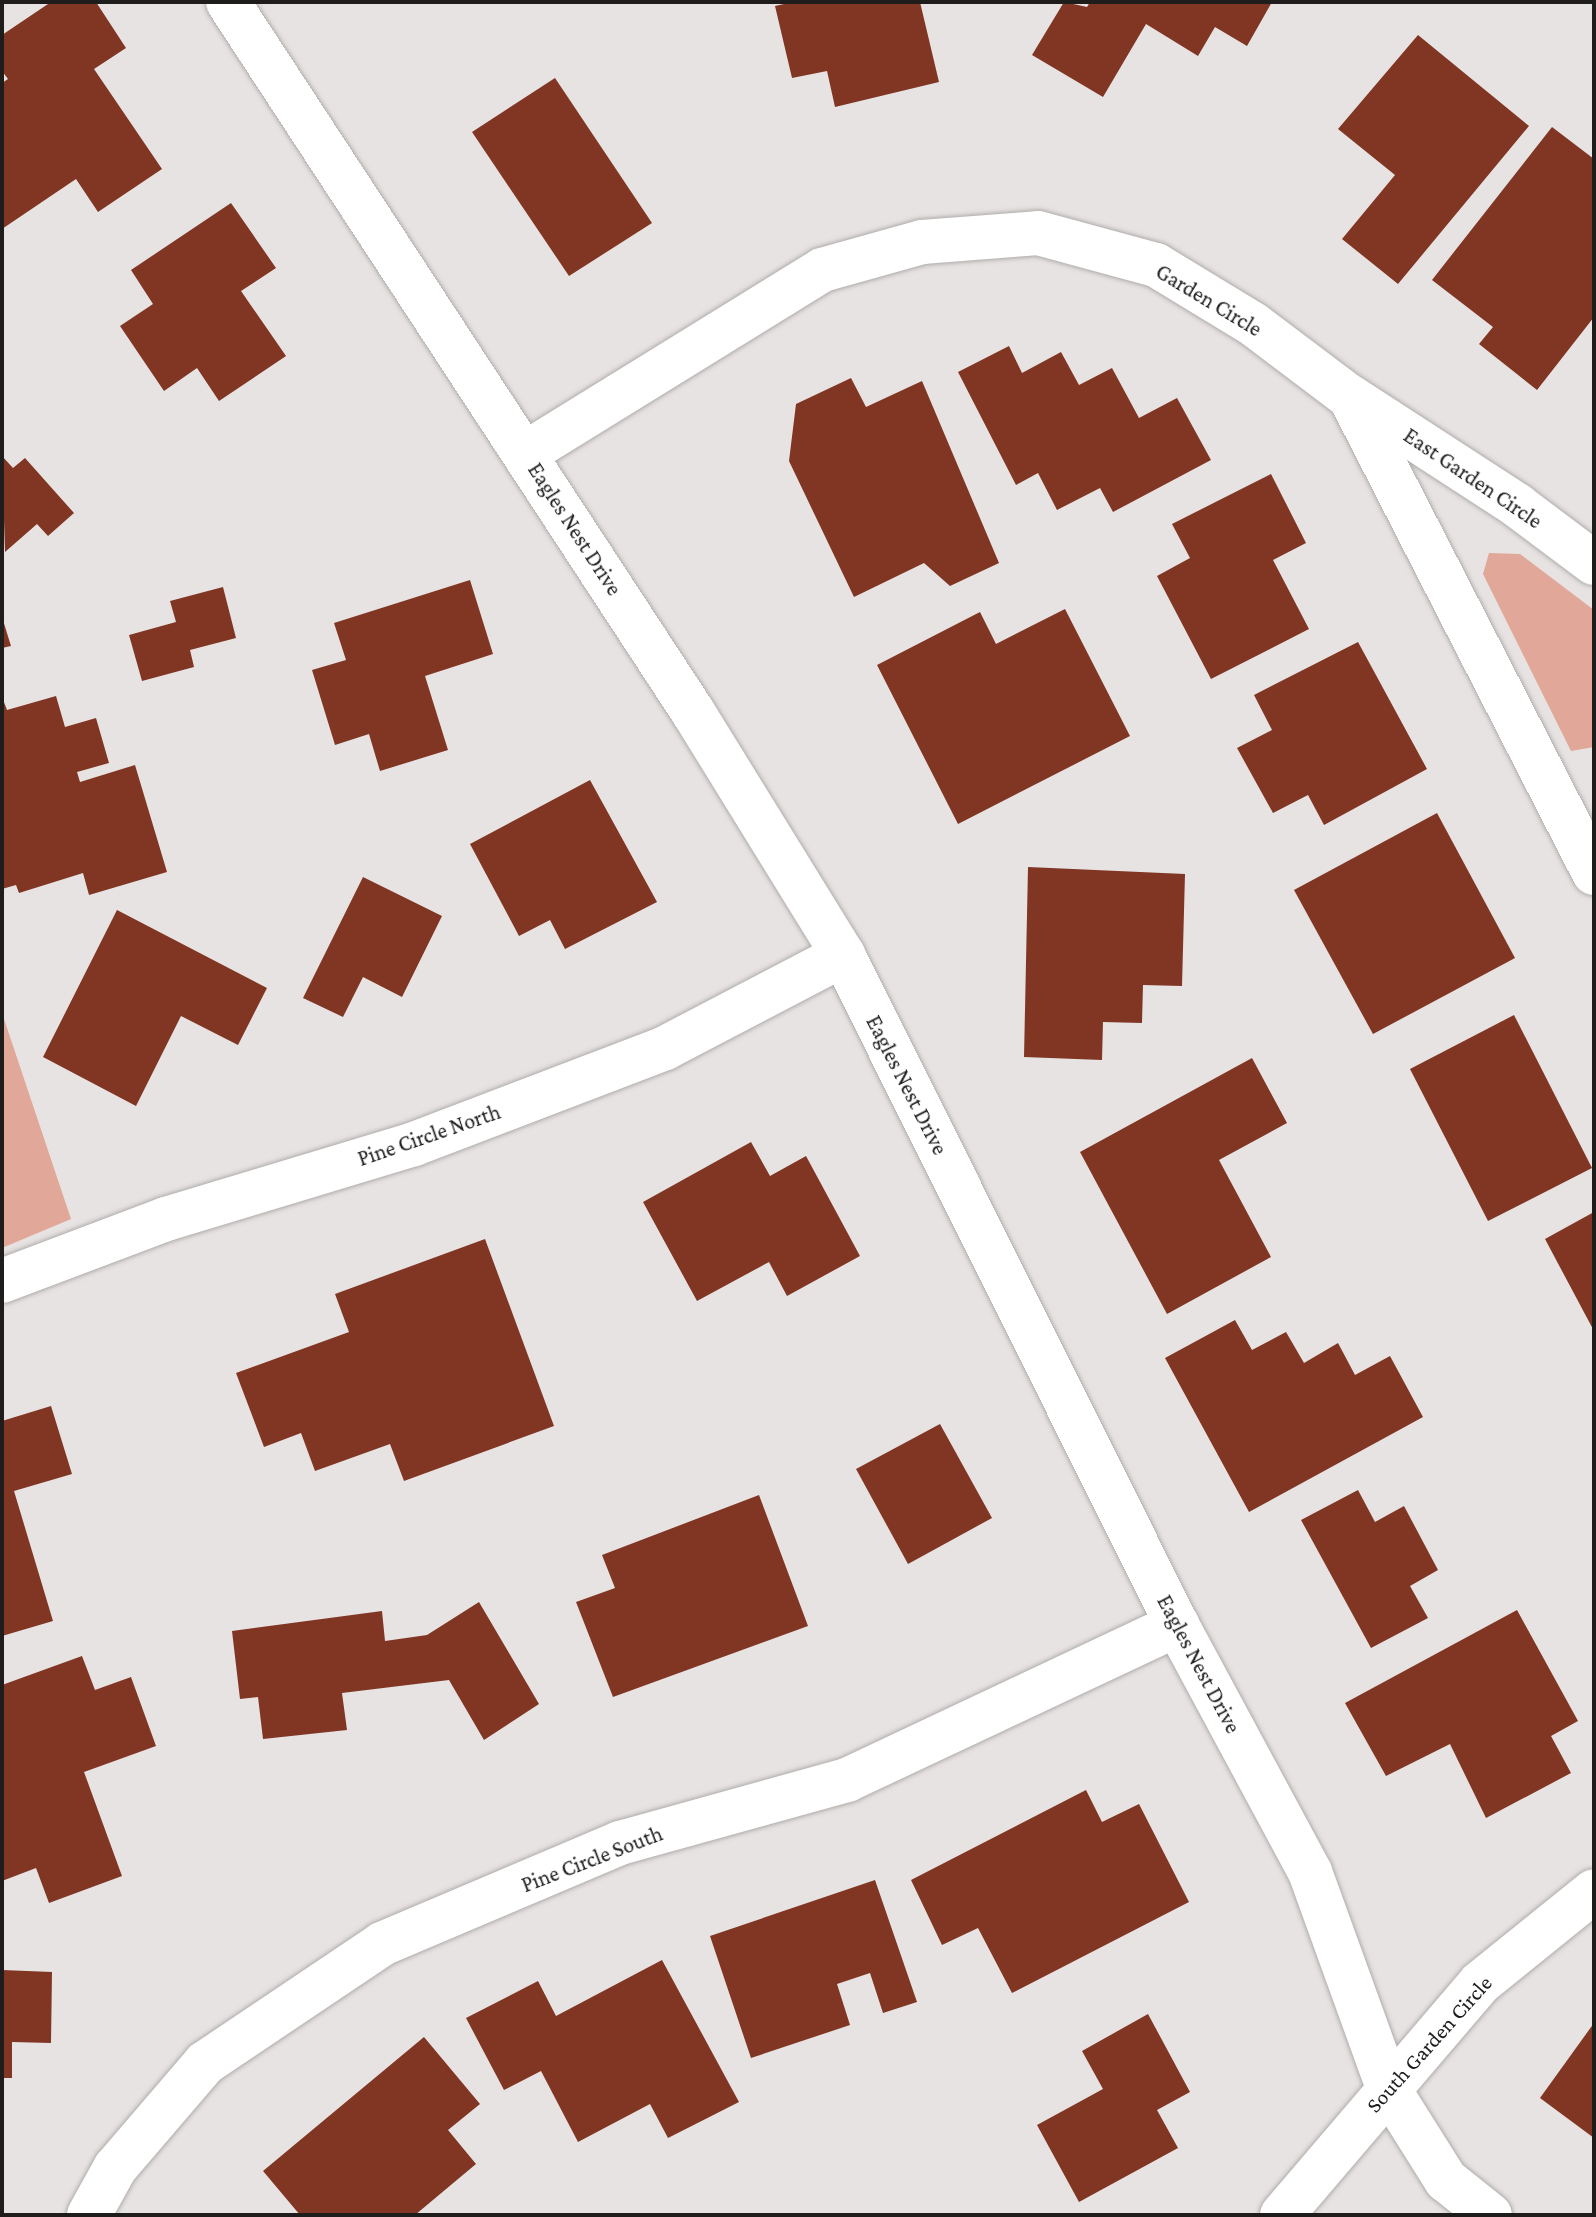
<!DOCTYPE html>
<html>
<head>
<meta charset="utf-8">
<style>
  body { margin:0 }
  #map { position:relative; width:1596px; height:2217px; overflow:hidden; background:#e7e3e2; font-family:"Crimson Pro",serif }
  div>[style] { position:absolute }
  .green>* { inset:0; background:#e1a798 }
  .building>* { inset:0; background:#813523 }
  .roads { filter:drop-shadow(0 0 2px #b0acab) drop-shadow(0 0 2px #b0acab) }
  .street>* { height:44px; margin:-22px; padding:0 22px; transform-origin:22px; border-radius:22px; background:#fff }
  span { translate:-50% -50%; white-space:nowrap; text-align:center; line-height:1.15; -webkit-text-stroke:8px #fff; paint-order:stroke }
  .street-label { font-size:22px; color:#1e1d1c }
  .frame { position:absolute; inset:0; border:4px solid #1e1d1c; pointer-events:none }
</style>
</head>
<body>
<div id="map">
  <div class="green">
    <i style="clip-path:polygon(1489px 553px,1520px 554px,1594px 610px,1594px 747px,1571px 751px,1483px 574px)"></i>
    <i style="clip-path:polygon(2px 1013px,71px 1219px,2px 1248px)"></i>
  </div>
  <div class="building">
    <i style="clip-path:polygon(51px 2px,96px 2px,126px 48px,94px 69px,162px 169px,98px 212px,76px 179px,2px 229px,2px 83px,8px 79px,2px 71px,2px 35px)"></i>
    <i style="clip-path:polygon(793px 2px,920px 2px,939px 82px,835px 107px,827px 71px,792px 78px,775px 6px)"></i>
    <i style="clip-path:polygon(1064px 2px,1087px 7px,1090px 2px,1272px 2px,1247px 46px,1215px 27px,1198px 56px,1146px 24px,1103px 97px,1032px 55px)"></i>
    <i style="clip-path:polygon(1418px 35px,1529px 126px,1398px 284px,1342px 239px,1395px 175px,1338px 129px)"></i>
    <i style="clip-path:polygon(555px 78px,652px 223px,569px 276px,472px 132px)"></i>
    <i style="clip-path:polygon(1552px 127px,1594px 159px,1594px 317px,1537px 390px,1479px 344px,1493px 327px,1432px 280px)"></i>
    <i style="clip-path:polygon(231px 203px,276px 268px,241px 291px,286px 356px,219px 401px,197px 368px,164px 391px,120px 326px,153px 304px,131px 270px)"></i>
    <i style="clip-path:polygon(1009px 346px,1022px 373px,1061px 352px,1079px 385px,1112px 368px,1139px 418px,1177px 398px,1211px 460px,1113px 512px,1100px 488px,1057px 510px,1038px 473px,1016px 485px,958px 372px)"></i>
    <i style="clip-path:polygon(851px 378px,866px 407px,922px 381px,999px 563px,950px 586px,924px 563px,854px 597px,789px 461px,796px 404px)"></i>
    <i style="clip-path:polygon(2px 456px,13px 468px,25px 458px,74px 513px,48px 536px,37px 524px,5px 552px)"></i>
    <i style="clip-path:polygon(1271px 474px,1306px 543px,1273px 560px,1309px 629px,1211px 679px,1157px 576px,1190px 558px,1172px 524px)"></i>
    <i style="clip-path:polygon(470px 580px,493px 654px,425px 676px,448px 750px,380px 771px,369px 734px,335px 745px,312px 670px,346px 660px,334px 623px)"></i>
    <i style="clip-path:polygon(223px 587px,236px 638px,190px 650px,194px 667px,142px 681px,129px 635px,176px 622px,170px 601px)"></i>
    <i style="clip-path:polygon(1065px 609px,1130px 736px,958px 824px,877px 665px,980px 612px,996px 644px)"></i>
    <i style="clip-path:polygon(2px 617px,11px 646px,2px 648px)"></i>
    <i style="clip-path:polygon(1358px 642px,1427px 769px,1324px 825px,1308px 795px,1273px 813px,1237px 748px,1272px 730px,1254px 695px)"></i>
    <i style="clip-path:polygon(56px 696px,65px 727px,96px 718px,109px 763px,77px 772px,80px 782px,135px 765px,167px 872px,89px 895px,83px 873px,19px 893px,16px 885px,2px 889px,2px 697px,7px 710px)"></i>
    <i style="clip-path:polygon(590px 780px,657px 902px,565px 949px,550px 920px,519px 936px,470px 844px)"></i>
    <i style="clip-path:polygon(1437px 813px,1515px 958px,1373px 1034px,1294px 890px)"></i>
    <i style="clip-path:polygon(1028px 867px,1185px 874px,1182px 986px,1143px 985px,1142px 1023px,1103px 1022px,1102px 1060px,1024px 1057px)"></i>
    <i style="clip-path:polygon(363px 877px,442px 916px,402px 997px,363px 977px,343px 1017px,303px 998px)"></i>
    <i style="clip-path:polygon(117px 910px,267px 988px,238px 1045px,181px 1016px,136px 1106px,43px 1057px)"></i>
    <i style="clip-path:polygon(1514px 1015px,1592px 1168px,1488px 1221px,1410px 1069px)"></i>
    <i style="clip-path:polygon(1252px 1058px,1287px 1123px,1219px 1160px,1271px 1257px,1167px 1314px,1080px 1152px)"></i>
    <i style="clip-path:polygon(751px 1142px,770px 1176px,806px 1156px,860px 1256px,787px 1296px,769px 1262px,697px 1301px,643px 1202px)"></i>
    <i style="clip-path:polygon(1594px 1212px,1594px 1331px,1545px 1239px)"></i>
    <i style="clip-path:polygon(485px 1239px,554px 1426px,404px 1481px,390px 1444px,315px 1471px,301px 1433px,264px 1447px,236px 1373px,349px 1332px,335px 1294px)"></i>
    <i style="clip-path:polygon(1235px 1320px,1252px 1350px,1286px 1332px,1304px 1363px,1338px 1343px,1355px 1375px,1390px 1356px,1423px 1417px,1249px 1512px,1165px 1358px)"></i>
    <i style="clip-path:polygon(51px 1406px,72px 1474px,14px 1491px,53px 1621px,2px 1636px,2px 1421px)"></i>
    <i style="clip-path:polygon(940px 1424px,992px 1518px,908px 1564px,856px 1469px)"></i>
    <i style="clip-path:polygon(1358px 1490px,1375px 1522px,1404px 1506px,1438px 1570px,1410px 1586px,1428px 1618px,1371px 1648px,1301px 1520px)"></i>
    <i style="clip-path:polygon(759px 1495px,808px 1626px,613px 1697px,576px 1602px,615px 1588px,602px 1555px)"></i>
    <i style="clip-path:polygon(479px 1602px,539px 1704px,484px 1740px,449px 1680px,342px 1693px,347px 1730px,263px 1739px,258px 1697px,240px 1699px,232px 1631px,382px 1611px,385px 1641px,427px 1635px)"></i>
    <i style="clip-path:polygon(1517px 1610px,1578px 1721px,1551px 1736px,1571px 1773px,1486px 1818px,1450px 1744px,1386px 1776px,1345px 1703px)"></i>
    <i style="clip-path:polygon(82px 1656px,95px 1690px,131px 1677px,156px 1746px,84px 1772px,122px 1876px,49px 1903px,36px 1868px,2px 1881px,2px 1685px)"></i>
    <i style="clip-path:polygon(1086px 1790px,1102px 1822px,1139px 1804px,1189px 1902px,1012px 1993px,978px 1928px,942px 1945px,911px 1880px)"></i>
    <i style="clip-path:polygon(875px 1880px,917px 2002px,883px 2013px,870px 1973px,837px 1984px,850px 2025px,751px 2058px,710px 1936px)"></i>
    <i style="clip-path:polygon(662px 1960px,739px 2102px,668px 2138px,650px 2104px,578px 2142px,541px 2071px,504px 2090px,466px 2018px,538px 1981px,556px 2016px)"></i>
    <i style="clip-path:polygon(2px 1970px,52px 1972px,51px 2043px,12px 2042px,12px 2078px,2px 2078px)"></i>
    <i style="clip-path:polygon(1148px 2014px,1190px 2092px,1157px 2110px,1178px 2148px,1079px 2202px,1037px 2125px,1103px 2089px,1082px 2051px)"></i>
    <i style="clip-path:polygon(1594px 2023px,1594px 2138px,1540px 2098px)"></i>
    <i style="clip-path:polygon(424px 2037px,480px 2104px,448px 2130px,476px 2164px,415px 2215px,300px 2215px,263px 2171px)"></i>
  </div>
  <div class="roads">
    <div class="street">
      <i style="left:228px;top:2px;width:849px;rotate:56.78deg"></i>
      <i style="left:693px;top:712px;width:286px;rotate:58.3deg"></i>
      <i style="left:843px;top:955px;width:749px;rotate:63.5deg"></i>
      <i style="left:1177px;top:1625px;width:281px;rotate:61.7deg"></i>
      <i style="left:1310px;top:1872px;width:230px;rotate:70.1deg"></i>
      <i style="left:1388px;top:2088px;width:109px;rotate:57.8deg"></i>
      <i style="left:1446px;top:2180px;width:56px;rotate:38.5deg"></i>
      <i style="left:1352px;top:398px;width:198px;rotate:33deg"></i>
      <i style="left:1518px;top:506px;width:95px;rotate:36.9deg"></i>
      <i style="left:526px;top:453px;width:348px;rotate:-31.7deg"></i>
      <i style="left:822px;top:270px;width:104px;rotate:-15.6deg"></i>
      <i style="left:922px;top:242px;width:116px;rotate:-4.4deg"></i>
      <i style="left:1038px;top:233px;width:122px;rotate:15.2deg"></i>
      <i style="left:1156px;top:265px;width:114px;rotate:31.3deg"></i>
      <i style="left:1253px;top:324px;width:121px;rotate:37deg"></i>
      <i style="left:1350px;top:397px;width:535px;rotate:62.86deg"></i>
      <i style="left:2px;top:1281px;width:175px;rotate:-20.7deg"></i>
      <i style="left:166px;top:1219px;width:259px;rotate:-16.8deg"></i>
      <i style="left:414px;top:1144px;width:269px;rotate:-20.9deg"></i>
      <i style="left:665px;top:1048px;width:201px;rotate:-27.6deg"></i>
      <i style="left:89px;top:2215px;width:54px;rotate:-61deg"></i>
      <i style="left:115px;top:2168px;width:138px;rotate:-49.4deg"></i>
      <i style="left:205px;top:2063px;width:213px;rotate:-33.9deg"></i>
      <i style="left:382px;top:1944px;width:259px;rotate:-23deg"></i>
      <i style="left:620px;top:1843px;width:236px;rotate:-15.5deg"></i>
      <i style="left:847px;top:1780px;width:365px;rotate:-25.2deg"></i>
      <i style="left:1282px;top:2215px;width:305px;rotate:-49.5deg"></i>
      <i style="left:1480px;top:1983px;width:146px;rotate:-38.9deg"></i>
    </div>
  </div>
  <div class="street-label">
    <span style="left:1209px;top:300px;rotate:31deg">Garden Circle</span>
    <span style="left:1473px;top:478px;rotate:34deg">East Garden Circle</span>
    <span style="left:575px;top:529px;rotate:57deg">Eagles Nest Drive</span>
    <span style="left:907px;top:1085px;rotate:63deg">Eagles Nest Drive</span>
    <span style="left:429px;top:1135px;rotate:-19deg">Pine Circle North</span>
    <span style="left:1199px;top:1664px;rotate:62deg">Eagles Nest Drive</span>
    <span style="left:592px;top:1859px;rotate:-21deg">Pine Circle South</span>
    <span style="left:1429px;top:2044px;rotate:-48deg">South Garden Circle</span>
  </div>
  <div class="frame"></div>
</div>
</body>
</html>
